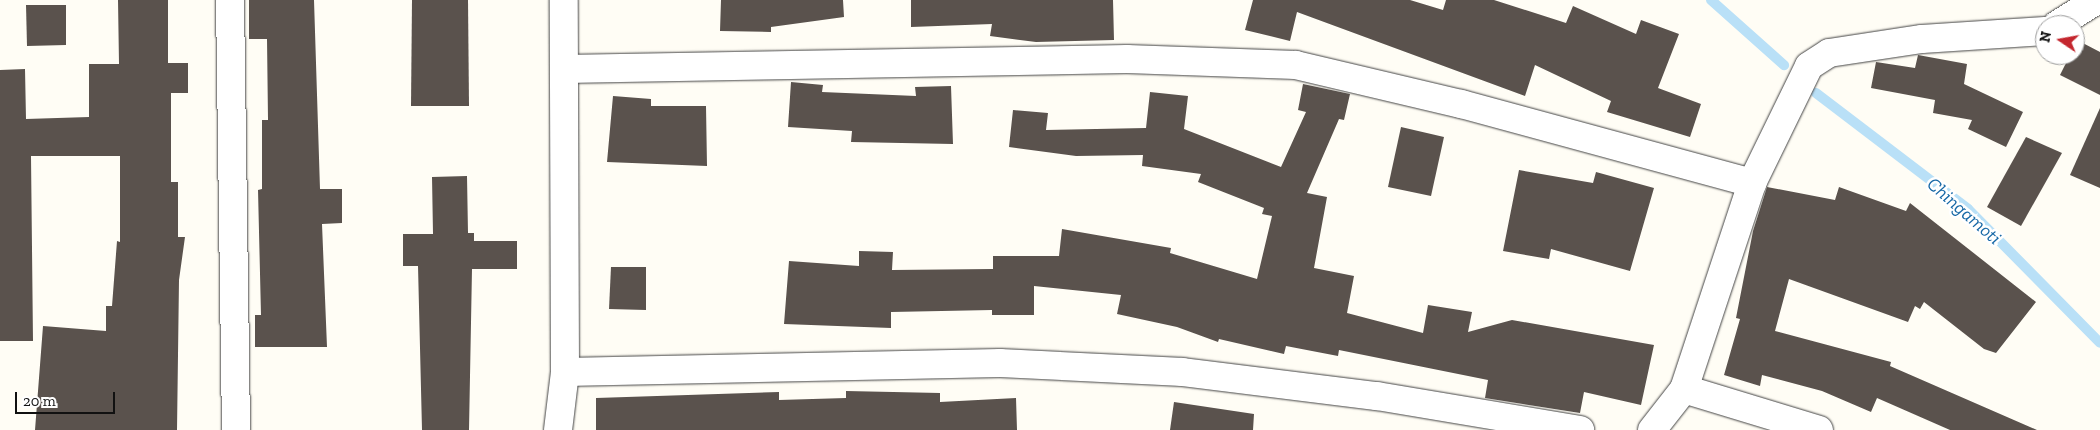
<!DOCTYPE html>
<html>
<head>
<meta charset="utf-8">
<style>
  body { margin:0 }
  #map { position:relative; width:2100px; height:430px; overflow:hidden; background:#fffdf5; font-family:"Zilla Slab",serif }
  div>[style] { position:absolute }
  .stream>* { height:10px; margin:-5px; padding:0 5px; transform-origin:5px; border-radius:5px; background:#b9e0f7 }
  .building>* { inset:0; background:#5a524d }
  .roads { filter:drop-shadow(0 0 1px #444) drop-shadow(0 0 1px #444) }
  .minor>* { height:28px; margin:-14px; padding:0 14px; transform-origin:14px; border-radius:14px; background:#fff }
  span { translate:-50% -50%; white-space:nowrap; text-align:center; line-height:1.15; -webkit-text-stroke:5px #fff; paint-order:stroke }
  .water-label { font-size:19px; color:#1768a6; font-style:italic }
  .north { position:absolute; left:2035px; top:15px; width:50px; height:50px; box-sizing:border-box; background:#fff; border:1px solid #a0a0a0; border-radius:50%; rotate:282deg; font-size:14px; font-weight:700; line-height:20px; text-align:center; color:#111 }
  .north::after { content:''; display:block; margin:auto; width:18px; height:22px; background:#c4262e; clip-path:polygon(50% 0,100% 100%,50% 72%,0 100%) }
  .scale { position:absolute; left:15px; top:392px; width:100px; height:22px; box-sizing:border-box; border:2px solid #111; border-top:0; padding-left:6px; font-size:15px; line-height:18px; white-space:nowrap; color:#111; -webkit-text-stroke:4px #fff; paint-order:stroke }
</style>
</head>
<body>
<div id="map">
  <div class="stream">
    <i style="left:1711px;top:0;width:98px;rotate:41.7deg"></i>
    <i style="left:1816px;top:93px;width:191px;rotate:37.3deg"></i>
    <i style="left:1968px;top:209px;width:188px;rotate:45.4deg"></i>
  </div>
  <div class="building">
    <i style="clip-path:polygon(118px 0,168px 0,168px 63px,188px 63px,188px 93px,171px 93px,171px 182px,178px 182px,178px 237px,185px 237px,179px 280px,177px 430px,35px 430px,43px 326px,106px 331px,106px 306px,112px 306px,117px 241px,120px 242px,120px 156px,31px 156px,33px 341px,0 341px,0 70px,25px 69px,26px 119px,89px 117px,89px 64px,119px 64px)"></i>
    <i style="clip-path:polygon(249px 0,314px 0,320px 189px,342px 189px,342px 223px,322px 224px,327px 347px,255px 347px,255px 315px,261px 315px,258px 190px,262px 189px,262px 120px,268px 120px,267px 39px,249px 39px)"></i>
    <i style="clip-path:polygon(412px 0,468px 0,469px 106px,411px 106px)"></i>
    <i style="clip-path:polygon(721px 0,843px 0,844px 17px,771px 27px,771px 32px,720px 31px)"></i>
    <i style="clip-path:polygon(911px 0,1113px 0,1114px 40px,1036px 42px,990px 36px,992px 24px,911px 27px)"></i>
    <i style="clip-path:polygon(1253px 0,1410px 0,1443px 10px,1446px 0,1494px 0,1566px 23px,1573px 6px,1636px 34px,1641px 20px,1679px 34px,1658px 88px,1701px 104px,1690px 137px,1607px 112px,1611px 101px,1535px 65px,1525px 96px,1297px 12px,1290px 41px,1245px 30px)"></i>
    <i style="clip-path:polygon(26px 5px,66px 5px,66px 45px,27px 46px)"></i>
    <i style="clip-path:polygon(2077px 40px,2100px 52px,2100px 95px,2060px 75px,2070px 55px,2075px 55px)"></i>
    <i style="clip-path:polygon(1918px 55px,1967px 64px,1964px 84px,2023px 112px,2006px 147px,1968px 129px,1972px 120px,1933px 113px,1935px 100px,1871px 88px,1876px 62px,1915px 68px)"></i>
    <i style="clip-path:polygon(791px 82px,823px 85px,822px 92px,916px 96px,915px 87px,951px 86px,953px 144px,851px 142px,852px 131px,788px 127px)"></i>
    <i style="clip-path:polygon(1303px 84px,1350px 94px,1344px 120px,1339px 119px,1307px 193px,1327px 197px,1314px 268px,1354px 276px,1347px 313px,1423px 333px,1428px 305px,1472px 312px,1468px 332px,1512px 320px,1654px 345px,1641px 405px,1584px 392px,1580px 413px,1485px 398px,1488px 380px,1339px 350px,1338px 356px,1286px 346px,1284px 354px,1219px 339px,1218px 342px,1177px 327px,1117px 314px,1121px 295px,1034px 286px,1034px 315px,992px 315px,992px 310px,891px 312px,891px 328px,784px 324px,789px 261px,859px 266px,859px 251px,893px 252px,892px 270px,993px 269px,993px 256px,1059px 256px,1062px 229px,1171px 248px,1170px 253px,1257px 279px,1272px 216px,1262px 214px,1264px 208px,1198px 182px,1201px 174px,1142px 166px,1143px 155px,1076px 156px,1009px 147px,1013px 110px,1048px 113px,1046px 130px,1146px 128px,1150px 92px,1188px 96px,1184px 129px,1281px 167px,1306px 112px,1298px 110px)"></i>
    <i style="clip-path:polygon(613px 96px,651px 99px,651px 106px,706px 106px,707px 166px,607px 162px)"></i>
    <i style="clip-path:polygon(2100px 108px,2100px 188px,2070px 175px)"></i>
    <i style="clip-path:polygon(1401px 127px,1444px 137px,1431px 196px,1388px 187px)"></i>
    <i style="clip-path:polygon(2026px 137px,2062px 153px,2021px 226px,1987px 207px)"></i>
    <i style="clip-path:polygon(1519px 170px,1593px 183px,1596px 172px,1654px 188px,1630px 271px,1551px 249px,1549px 259px,1503px 251px)"></i>
    <i style="clip-path:polygon(467px 176px,468px 233px,474px 233px,474px 241px,517px 241px,517px 269px,472px 269px,469px 430px,422px 430px,418px 266px,403px 266px,403px 234px,433px 234px,432px 177px)"></i>
    <i style="clip-path:polygon(1767px 187px,1835px 200px,1839px 187px,1906px 211px,1910px 203px,2036px 302px,1996px 353px,1984px 349px,1924px 302px,1920px 309px,1915px 306px,1908px 322px,1789px 279px,1775px 331px,1891px 362px,1890px 366px,2037px 430px,1950px 430px,1877px 398px,1871px 412px,1822px 391px,1762px 375px,1760px 386px,1724px 375px,1740px 319px,1736px 318px,1753px 231px)"></i>
    <i style="clip-path:polygon(611px 267px,646px 267px,646px 310px,609px 309px)"></i>
    <i style="clip-path:polygon(846px 391px,940px 393px,940px 402px,1016px 398px,1017px 430px,596px 430px,596px 398px,779px 392px,779px 400px,846px 398px)"></i>
    <i style="clip-path:polygon(1174px 402px,1254px 414px,1253px 430px,1170px 430px)"></i>
  </div>
  <div class="roads">
    <div class="minor">
      <i style="left:230px;top:0;width:430px;rotate:89.2deg"></i>
      <i style="left:2057px;top:25px;width:47px;rotate:-32deg"></i>
      <i style="left:564px;top:69px;width:563px;rotate:-1.02deg"></i>
      <i style="left:1127px;top:59px;width:169px;rotate:2deg"></i>
      <i style="left:1296px;top:65px;width:170px;rotate:13.3deg"></i>
      <i style="left:1461px;top:104px;width:302px;rotate:15.2deg"></i>
      <i style="left:565px;top:372px;width:435px;rotate:-1.2deg"></i>
      <i style="left:1000px;top:363px;width:183px;rotate:2.8deg"></i>
      <i style="left:1183px;top:372px;width:195px;rotate:7.1deg"></i>
      <i style="left:1377px;top:396px;width:206px;rotate:9.5deg"></i>
      <i style="left:1684px;top:389px;width:141px;rotate:16.9deg"></i>
      <i style="left:558px;top:430px;width:58px;rotate:-83.1deg"></i>
      <i style="left:565px;top:372px;width:372px;rotate:-90.2deg"></i>
      <i style="left:1652px;top:430px;width:52px;rotate:-52deg"></i>
      <i style="left:1684px;top:389px;width:217px;rotate:-71.7deg"></i>
      <i style="left:1752px;top:183px;width:130px;rotate:-64deg"></i>
      <i style="left:1809px;top:66px;width:24px;rotate:-33deg"></i>
      <i style="left:1829px;top:53px;width:94px;rotate:-8.6deg"></i>
      <i style="left:1922px;top:39px;width:123px;rotate:-3.7deg"></i>
    </div>
  </div>
  <div class="water-label">
    <span style="left:1964px;top:211px;rotate:41deg">Chingamoti</span>
  </div>
  <div class="north">N</div>
  <div class="scale">20 m</div>
</div>
</body>
</html>
